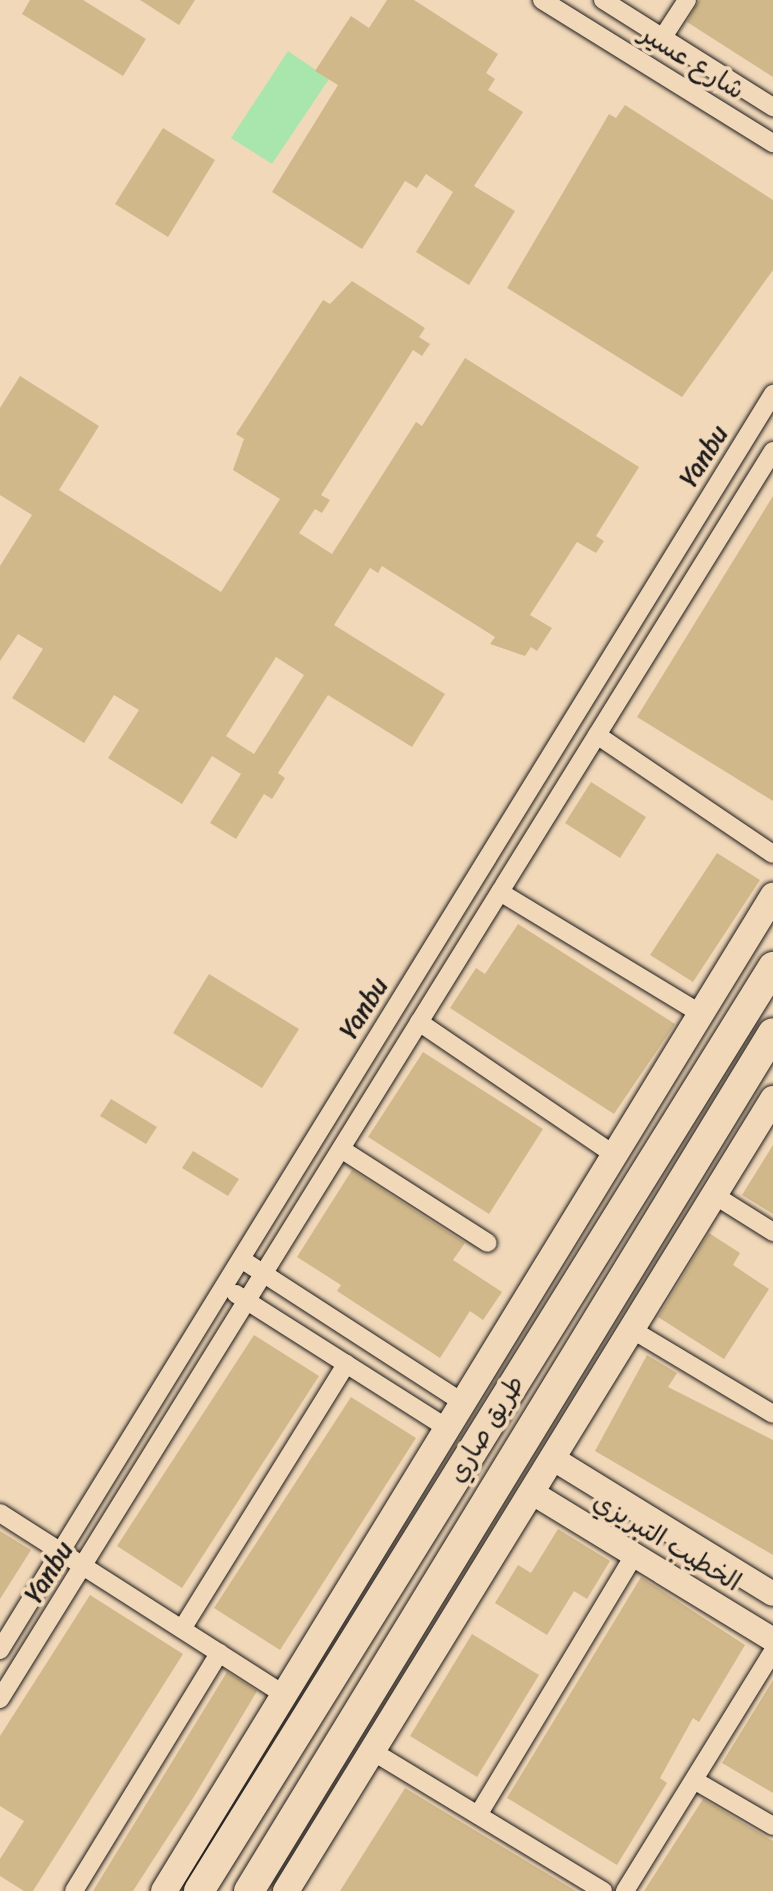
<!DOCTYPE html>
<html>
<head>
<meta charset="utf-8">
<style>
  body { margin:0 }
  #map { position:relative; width:773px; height:1891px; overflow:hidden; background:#f1d8b9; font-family:Sriracha,"Playpen Sans Arabic",sans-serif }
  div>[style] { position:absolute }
  .green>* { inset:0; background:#a9e6ad }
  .building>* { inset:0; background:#d1b88a }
  .roads { filter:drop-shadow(0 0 2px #1c1c1c) drop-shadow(0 0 2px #1c1c1c) }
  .minor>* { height:18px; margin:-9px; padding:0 9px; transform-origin:9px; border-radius:9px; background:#f1d8b9 }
  .tertiary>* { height:24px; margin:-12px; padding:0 12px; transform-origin:12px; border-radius:12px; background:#f1d8b9 }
  .secondary>* { height:26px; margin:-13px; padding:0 13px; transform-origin:13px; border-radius:13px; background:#f1d8b9 }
  .primary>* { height:30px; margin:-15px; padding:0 15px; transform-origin:15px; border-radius:15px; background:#f1d8b9 }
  span { translate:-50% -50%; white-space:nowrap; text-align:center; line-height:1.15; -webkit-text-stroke:8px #f1d8b9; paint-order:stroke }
  .street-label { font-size:26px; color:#1c1c1c }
</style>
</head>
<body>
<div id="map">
  <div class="green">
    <i style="clip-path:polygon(288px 51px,329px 79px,272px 164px,231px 138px)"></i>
  </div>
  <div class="building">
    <i style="clip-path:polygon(30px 0,83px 0,146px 39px,123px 76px,22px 14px)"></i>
    <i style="clip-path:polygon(140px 0,195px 0,179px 25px)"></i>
    <i style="clip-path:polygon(387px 0,414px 0,498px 54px,486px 73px,495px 79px,488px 90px,523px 112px,474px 186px,515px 211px,469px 285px,416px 252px,453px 192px,426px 174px,417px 188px,405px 181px,362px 249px,272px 192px,338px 85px,315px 71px,351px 16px,369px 28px)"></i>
    <i style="clip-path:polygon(699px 0,773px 0,773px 77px,687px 22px)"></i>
    <i style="clip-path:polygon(625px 105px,773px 200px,773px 270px,682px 397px,507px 288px,609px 114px,616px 118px)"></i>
    <i style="clip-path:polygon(163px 128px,215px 160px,168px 237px,115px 204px)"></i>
    <i style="clip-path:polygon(evenodd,352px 281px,425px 328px,419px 337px,430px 344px,422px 356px,413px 350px,321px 495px,330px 500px,322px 513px,315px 509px,299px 533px,332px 554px,416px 422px,422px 426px,465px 358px,639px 467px,596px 536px,604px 541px,596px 553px,577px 542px,530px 615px,552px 628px,537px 651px,531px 647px,525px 656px,490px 644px,495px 637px,382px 566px,378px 573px,370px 568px,334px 625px,445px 694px,412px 747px,328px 695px,278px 773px,285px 778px,272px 799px,264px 794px,236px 839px,210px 823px,241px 774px,212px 756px,182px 804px,108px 758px,139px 710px,114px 695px,84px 743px,12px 698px,43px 649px,18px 634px,0 661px,0 566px,32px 515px,0 495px,0 408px,20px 376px,99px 426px,59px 490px,221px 592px,280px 499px,233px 470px,244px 439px,236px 434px,323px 300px,330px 304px,352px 281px,276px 657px,304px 675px,254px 754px,226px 736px,276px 657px)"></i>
    <i style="clip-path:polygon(773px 496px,773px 801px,637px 717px)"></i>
    <i style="clip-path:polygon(591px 782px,646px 817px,620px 858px,565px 823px)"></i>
    <i style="clip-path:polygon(717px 853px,760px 880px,693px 982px,650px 955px)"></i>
    <i style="clip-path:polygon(518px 924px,675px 1024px,614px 1114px,450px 1008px,476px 968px,485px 974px)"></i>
    <i style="clip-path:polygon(209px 974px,299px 1029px,262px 1088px,173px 1033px)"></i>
    <i style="clip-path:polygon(423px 1052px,543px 1129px,489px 1214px,368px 1137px)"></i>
    <i style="clip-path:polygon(111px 1099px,157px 1127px,146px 1144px,100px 1116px)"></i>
    <i style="clip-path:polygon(773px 1145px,773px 1214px,742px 1195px)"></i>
    <i style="clip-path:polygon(193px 1151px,239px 1179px,228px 1196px,182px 1168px)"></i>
    <i style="clip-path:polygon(352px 1170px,465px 1243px,453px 1260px,502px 1292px,483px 1320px,470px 1311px,440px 1358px,337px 1291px,341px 1285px,297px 1257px)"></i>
    <i style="clip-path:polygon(709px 1233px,740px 1253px,733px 1265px,769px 1289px,724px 1359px,658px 1317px)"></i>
    <i style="clip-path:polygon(254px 1335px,319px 1376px,182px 1588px,117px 1546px)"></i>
    <i style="clip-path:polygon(647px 1355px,677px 1373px,668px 1387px,773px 1440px,773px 1555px,595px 1451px)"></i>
    <i style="clip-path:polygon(351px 1397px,416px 1438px,280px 1650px,214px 1608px)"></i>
    <i style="clip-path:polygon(558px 1529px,610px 1561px,587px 1599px,574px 1591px,547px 1635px,495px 1603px,518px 1565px,531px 1573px)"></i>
    <i style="clip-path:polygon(0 1531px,31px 1550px,0 1599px)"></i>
    <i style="clip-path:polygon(641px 1577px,745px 1645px,699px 1722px,693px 1718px,660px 1778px,667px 1783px,617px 1865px,507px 1798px)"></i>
    <i style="clip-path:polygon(90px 1595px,183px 1654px,33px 1891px,24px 1891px,0 1876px,0 1859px,24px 1821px,0 1806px,0 1736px)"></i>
    <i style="clip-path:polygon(472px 1634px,539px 1675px,477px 1777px,410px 1736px)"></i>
    <i style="clip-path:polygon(227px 1672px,257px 1691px,195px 1795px,133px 1891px,93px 1891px)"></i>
    <i style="clip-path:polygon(773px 1680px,773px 1793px,722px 1763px)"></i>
    <i style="clip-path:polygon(405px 1788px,453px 1817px,576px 1891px,340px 1891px)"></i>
    <i style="clip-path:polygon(703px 1799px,773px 1841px,773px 1891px,644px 1891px)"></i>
  </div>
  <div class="roads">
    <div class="minor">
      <i style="left:542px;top:0;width:272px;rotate:31.8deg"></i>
      <i style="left:603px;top:0;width:201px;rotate:32.2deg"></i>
      <i style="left:663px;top:37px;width:44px;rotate:-57deg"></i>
      <i style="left:597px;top:735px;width:212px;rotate:34.1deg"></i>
      <i style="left:500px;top:892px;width:237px;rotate:31.2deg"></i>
      <i style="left:419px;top:1022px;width:238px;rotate:34.2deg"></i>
      <i style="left:341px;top:1149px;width:174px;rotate:32.6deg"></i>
      <i style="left:714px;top:1195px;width:70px;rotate:32.1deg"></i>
      <i style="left:241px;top:1259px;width:265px;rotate:32.9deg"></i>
      <i style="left:236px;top:1294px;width:252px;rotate:32.4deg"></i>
      <i style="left:631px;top:1329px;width:165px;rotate:30.9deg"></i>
      <i style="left:0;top:1513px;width:338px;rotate:32.6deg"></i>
      <i style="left:182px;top:1629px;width:312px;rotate:-58.2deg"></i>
      <i style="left:0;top:1650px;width:1475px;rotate:-58.39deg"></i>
      <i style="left:0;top:1699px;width:1468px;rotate:-58.23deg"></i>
      <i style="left:372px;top:1751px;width:270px;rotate:31.2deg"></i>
      <i style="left:694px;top:1780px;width:91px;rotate:30.2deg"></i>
      <i style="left:478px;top:1815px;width:303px;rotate:-59deg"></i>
      <i style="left:74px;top:1891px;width:279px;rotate:-58.6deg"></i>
      <i style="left:625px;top:1891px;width:282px;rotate:-58.3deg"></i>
    </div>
    <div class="tertiary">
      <i style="left:552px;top:1458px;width:259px;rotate:31.6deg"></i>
      <i style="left:531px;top:1492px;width:284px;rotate:31.4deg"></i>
    </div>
    <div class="secondary">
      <i style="left:164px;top:1891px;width:1167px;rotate:-58.53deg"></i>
      <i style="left:286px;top:1891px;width:930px;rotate:-58.41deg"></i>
    </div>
    <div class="primary">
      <i style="left:199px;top:1891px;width:1088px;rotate:-58.15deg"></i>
      <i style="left:249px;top:1891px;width:1005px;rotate:-58.59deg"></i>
    </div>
  </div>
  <div class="street-label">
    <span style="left:692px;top:62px;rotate:32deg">شارع عسير</span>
    <span style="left:704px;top:456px;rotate:-58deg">Yanbu</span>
    <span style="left:364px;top:1008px;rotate:-58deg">Yanbu</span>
    <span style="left:486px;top:1429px;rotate:-58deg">طريق صاري</span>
    <span style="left:667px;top:1542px;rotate:31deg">الخطيب التبريزي</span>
    <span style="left:49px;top:1572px;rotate:-58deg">Yanbu</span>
  </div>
</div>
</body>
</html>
